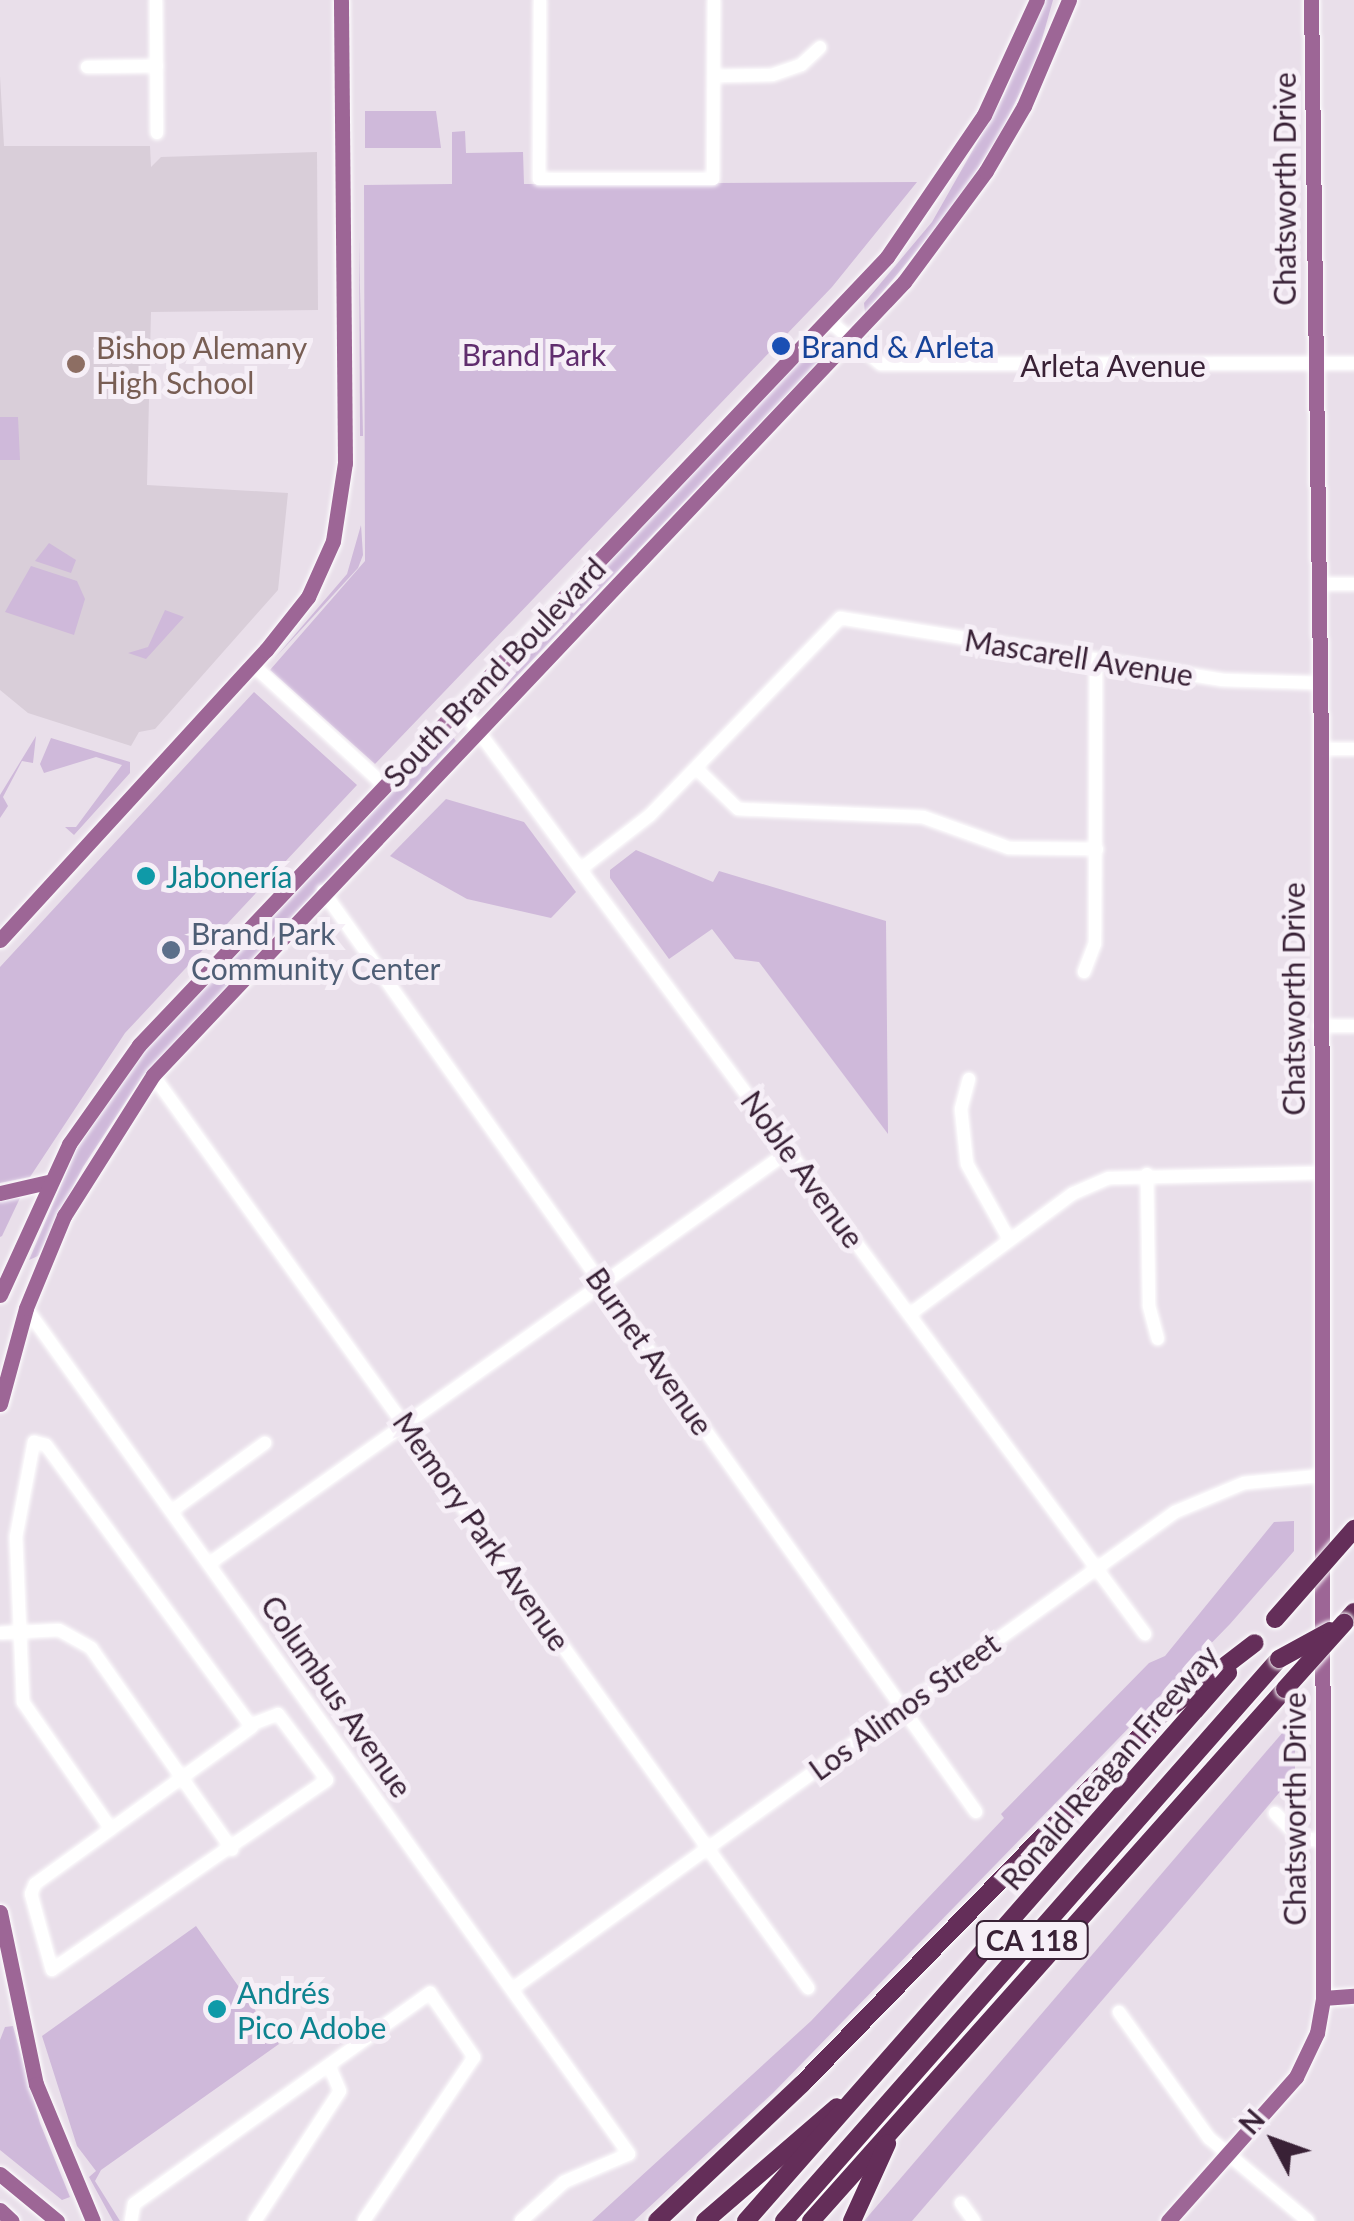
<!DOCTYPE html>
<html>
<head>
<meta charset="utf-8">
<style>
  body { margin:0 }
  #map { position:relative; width:1354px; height:2221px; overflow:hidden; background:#e9dfea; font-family:Lato,sans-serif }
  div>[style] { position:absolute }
  .built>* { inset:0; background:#d9ced9 }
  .green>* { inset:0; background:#cfb9da }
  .roads { filter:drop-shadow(0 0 2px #fff) drop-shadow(0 0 2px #fff) }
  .minor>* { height:12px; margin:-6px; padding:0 6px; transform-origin:6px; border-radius:6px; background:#fff }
  .major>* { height:15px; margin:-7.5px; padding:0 7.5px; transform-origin:7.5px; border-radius:7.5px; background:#9d6696 }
  .highway>* { height:18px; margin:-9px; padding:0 9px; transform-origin:9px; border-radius:9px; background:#642e59 }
  .bridges { filter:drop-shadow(0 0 2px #fff) drop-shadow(0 0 2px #fff) }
  .highway-bridge>* { height:18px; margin:-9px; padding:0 9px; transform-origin:9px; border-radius:9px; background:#642e59 }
  .dots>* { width:28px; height:28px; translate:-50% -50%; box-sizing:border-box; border:5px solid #f6eff7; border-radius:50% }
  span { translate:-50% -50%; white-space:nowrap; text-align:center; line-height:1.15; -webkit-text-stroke:10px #f6eff7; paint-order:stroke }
  .shield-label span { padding:2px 8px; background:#f6eff7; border:2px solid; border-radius:8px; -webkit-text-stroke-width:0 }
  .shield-label { font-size:28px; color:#392136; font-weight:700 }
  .street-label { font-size:30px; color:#392136 }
  .transit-label { font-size:30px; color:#164399 }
  .left { translate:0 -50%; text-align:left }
  .education-label { font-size:30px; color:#785e54 }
  .park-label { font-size:30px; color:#602d6e }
  .culture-label { font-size:30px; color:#0d838f }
  .service-label { font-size:30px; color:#4e5e75 }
  .north { position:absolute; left:1224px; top:2091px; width:100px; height:100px; -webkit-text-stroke:8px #f6eff7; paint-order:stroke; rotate:311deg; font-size:28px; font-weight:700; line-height:40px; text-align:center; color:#392136 }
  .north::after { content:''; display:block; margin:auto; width:35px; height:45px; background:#392136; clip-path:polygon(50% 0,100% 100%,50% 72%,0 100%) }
</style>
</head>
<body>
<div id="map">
  <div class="built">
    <i style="clip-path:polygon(0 76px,4px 146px,150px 146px,151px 167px,161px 157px,317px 152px,318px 310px,151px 312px,147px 485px,288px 493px,278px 590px,155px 729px,139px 732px,131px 746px,28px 713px,0 690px)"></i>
  </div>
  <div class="green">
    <i style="clip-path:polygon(1045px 0,1053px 0,1037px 57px,1001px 132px,954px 206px,865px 313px,864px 303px,932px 222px,1004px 95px)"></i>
    <i style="clip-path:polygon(365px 111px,436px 111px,441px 148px,365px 148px)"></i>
    <i style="clip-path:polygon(465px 131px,466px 153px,523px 152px,524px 184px,917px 182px,832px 287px,375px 764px,270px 670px,365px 561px,364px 185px,452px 184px,452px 132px)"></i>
    <i style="clip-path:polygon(359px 238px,363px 436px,360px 436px)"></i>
    <i style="clip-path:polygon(816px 353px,822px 358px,497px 697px,573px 598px,795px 365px)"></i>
    <i style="clip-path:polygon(0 417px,18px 417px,20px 460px,0 460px)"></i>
    <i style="clip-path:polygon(361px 525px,363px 555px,358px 568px,274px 659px,347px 574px)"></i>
    <i style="clip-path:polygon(49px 543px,76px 560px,71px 573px,35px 561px)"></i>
    <i style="clip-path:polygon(31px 566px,77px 581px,85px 599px,74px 635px,5px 612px)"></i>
    <i style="clip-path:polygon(165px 610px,184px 617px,146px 659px,128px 653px,148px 647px)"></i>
    <i style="clip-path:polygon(254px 692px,357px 785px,125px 1033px,30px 1177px,0 1183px,0 967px)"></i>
    <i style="clip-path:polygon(449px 732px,456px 741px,142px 1077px,83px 1167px,38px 1256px,29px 1260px,76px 1150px,138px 1058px)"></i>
    <i style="clip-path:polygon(36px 736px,33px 763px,22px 761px,3px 797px,8px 806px,0 818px,0 795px)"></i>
    <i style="clip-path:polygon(51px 738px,130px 762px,130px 773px,74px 835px,65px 827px,76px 827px,122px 765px,96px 757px,44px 773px,40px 764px)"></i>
    <i style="clip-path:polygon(446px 799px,524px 822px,576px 892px,551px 918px,467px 899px,390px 856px)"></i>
    <i style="clip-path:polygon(636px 850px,713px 882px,719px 871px,886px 921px,888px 1134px,759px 962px,735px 959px,712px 929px,669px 959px,610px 878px,610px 870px)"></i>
    <i style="clip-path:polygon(20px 1198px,2px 1236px,0 1237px,0 1199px)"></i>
    <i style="clip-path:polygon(1294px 1521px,1294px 1551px,1230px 1624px,773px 2093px,634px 2221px,592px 2221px,811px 2021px,1004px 1818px,1001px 1814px,1149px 1663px,1165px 1656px,1274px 1522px)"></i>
    <i style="clip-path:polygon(1295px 1718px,1295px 1774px,1185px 1904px,912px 2221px,864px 2221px)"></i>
    <i style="clip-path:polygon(196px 1926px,279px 2044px,101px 2170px,95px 2181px,120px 2221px,113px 2221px,89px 2177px,96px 2171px,77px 2146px,42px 2036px)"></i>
    <i style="clip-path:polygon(13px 2026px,40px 2123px,70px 2197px,62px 2200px,0 2150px,0 2040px,5px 2027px)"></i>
  </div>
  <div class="roads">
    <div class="minor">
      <i style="left:156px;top:0;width:133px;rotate:89.6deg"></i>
      <i style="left:540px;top:0;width:179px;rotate:90.3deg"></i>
      <i style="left:539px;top:179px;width:174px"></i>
      <i style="left:713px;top:179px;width:179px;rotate:-89.7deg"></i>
      <i style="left:87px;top:67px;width:70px;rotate:-0.8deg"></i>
      <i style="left:715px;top:76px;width:57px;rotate:-1deg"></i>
      <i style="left:772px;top:75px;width:31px;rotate:-19deg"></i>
      <i style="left:801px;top:65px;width:26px;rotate:-43deg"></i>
      <i style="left:829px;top:321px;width:67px;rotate:39.6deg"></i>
      <i style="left:881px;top:364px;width:473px;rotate:-0.1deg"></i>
      <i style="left:1319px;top:584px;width:35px"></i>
      <i style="left:253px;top:665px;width:176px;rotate:42.5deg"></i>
      <i style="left:459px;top:705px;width:1155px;rotate:53.56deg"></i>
      <i style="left:1321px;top:749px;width:33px"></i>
      <i style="left:697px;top:769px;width:57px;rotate:44.3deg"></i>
      <i style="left:738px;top:809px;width:185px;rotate:2.5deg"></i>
      <i style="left:923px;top:817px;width:91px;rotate:19.8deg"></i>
      <i style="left:1009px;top:848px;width:88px;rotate:0.7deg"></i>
      <i style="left:582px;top:868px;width:86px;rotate:-37.9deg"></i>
      <i style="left:650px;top:815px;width:274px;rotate:-46deg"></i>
      <i style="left:840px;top:618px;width:388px;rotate:9.2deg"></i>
      <i style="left:1223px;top:680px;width:96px;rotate:1.8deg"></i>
      <i style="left:323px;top:891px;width:1129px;rotate:54.66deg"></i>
      <i style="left:1084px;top:972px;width:30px;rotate:-69deg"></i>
      <i style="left:1095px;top:944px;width:284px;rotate:-89.8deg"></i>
      <i style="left:1319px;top:1026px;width:35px"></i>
      <i style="left:153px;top:1075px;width:1124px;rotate:54.34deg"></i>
      <i style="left:969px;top:1079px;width:31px;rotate:105deg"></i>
      <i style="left:961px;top:1109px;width:55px;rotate:83.8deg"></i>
      <i style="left:967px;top:1164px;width:86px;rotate:60.8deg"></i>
      <i style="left:1147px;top:1174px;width:132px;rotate:89.1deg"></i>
      <i style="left:1149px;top:1306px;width:34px;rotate:75deg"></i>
      <i style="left:26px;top:1308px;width:1039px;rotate:54.52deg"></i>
      <i style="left:629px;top:2154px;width:71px;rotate:156.7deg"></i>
      <i style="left:564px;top:2182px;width:58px;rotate:137.8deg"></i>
      <i style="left:910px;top:1314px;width:202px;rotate:-36.5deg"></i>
      <i style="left:1072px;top:1194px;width:40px;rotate:-23.4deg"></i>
      <i style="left:1109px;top:1178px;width:211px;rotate:-1.4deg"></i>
      <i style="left:34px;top:1442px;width:12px;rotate:14deg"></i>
      <i style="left:46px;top:1445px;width:346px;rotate:53.9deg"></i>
      <i style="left:250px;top:1725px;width:30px;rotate:-21deg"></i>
      <i style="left:278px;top:1714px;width:82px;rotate:53.4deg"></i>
      <i style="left:327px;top:1780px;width:334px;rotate:145.4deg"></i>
      <i style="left:52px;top:1970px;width:79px;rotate:-105.4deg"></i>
      <i style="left:31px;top:1894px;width:11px;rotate:-68deg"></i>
      <i style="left:35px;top:1884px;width:94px;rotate:-35.9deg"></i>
      <i style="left:111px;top:1829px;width:155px;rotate:-124.7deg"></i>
      <i style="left:23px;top:1702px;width:165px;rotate:-92.4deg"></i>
      <i style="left:16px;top:1537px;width:97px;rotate:-79.3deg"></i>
      <i style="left:173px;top:1510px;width:114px;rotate:-36.1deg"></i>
      <i style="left:210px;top:1563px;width:711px;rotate:-35.43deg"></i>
      <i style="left:0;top:1633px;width:59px;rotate:-2.9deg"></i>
      <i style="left:59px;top:1630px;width:37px;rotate:29deg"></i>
      <i style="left:91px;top:1648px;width:246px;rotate:55deg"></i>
      <i style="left:1275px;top:1813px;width:32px;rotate:46deg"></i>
      <i style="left:1297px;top:1836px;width:26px;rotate:13deg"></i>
      <i style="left:111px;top:1829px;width:174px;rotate:-35.9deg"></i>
      <i style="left:512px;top:1989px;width:817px;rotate:-35.73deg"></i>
      <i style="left:1175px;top:1512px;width:75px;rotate:-22.8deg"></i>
      <i style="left:1244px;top:1483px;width:74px;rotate:-5.4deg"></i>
      <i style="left:1119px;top:2012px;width:155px;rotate:54.5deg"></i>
      <i style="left:1209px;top:2138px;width:129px;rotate:40deg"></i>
      <i style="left:961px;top:2203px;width:22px;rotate:54deg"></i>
      <i style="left:131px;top:2221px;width:17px;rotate:-80deg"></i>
      <i style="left:134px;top:2204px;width:364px;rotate:-35.5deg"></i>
      <i style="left:430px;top:1993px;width:78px;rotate:55.5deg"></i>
      <i style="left:474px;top:2057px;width:197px;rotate:123.9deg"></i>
      <i style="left:255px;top:2221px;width:155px;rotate:-56.8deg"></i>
      <i style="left:340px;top:2091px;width:28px;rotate:-113deg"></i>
    </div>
    <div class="major">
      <i style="left:0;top:940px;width:394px;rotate:-47.5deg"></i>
      <i style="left:266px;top:650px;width:68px;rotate:-51.6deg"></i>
      <i style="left:308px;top:597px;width:61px;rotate:-65.9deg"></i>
      <i style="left:333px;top:541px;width:79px;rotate:-81.3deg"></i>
      <i style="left:345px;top:463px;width:463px;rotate:-90.5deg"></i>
      <i style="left:0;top:1193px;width:49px;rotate:-12.9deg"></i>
      <i style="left:0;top:1295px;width:166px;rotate:-65.4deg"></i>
      <i style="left:69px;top:1144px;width:121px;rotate:-54.7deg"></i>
      <i style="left:139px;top:1045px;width:1086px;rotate:-46.49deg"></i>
      <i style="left:887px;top:257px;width:172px;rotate:-55.7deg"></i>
      <i style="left:984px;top:115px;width:127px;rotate:-65.3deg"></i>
      <i style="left:0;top:1404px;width:99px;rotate:-74.8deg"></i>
      <i style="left:26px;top:1308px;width:100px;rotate:-67.6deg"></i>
      <i style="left:64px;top:1216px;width:167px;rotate:-57.7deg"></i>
      <i style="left:153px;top:1075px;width:1092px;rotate:-46.56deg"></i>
      <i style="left:904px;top:282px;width:138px;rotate:-53.5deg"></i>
      <i style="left:986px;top:171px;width:75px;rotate:-59.7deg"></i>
      <i style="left:1024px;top:106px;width:115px;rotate:-67deg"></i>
      <i style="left:0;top:1912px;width:176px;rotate:78.2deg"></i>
      <i style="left:36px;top:2084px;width:148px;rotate:67.4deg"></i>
      <i style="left:1323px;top:1998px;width:31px;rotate:-4deg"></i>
      <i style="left:0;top:2174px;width:74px;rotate:39.5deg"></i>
      <i style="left:0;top:2210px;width:16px;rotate:43deg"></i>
      <i style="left:1168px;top:2221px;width:193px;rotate:-48.4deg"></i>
      <i style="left:1296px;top:2077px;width:49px;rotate:-64.5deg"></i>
      <i style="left:1317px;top:2033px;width:36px;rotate:-80deg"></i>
      <i style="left:1323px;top:1998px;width:1249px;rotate:-90.09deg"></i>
      <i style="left:1321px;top:749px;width:749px;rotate:-90.76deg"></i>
    </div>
    <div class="highway">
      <i style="left:1344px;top:1623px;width:15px;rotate:-48deg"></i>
      <i style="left:657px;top:2221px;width:199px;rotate:-43.4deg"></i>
      <i style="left:802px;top:2084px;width:515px;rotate:-45.79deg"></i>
      <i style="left:1161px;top:1715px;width:118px;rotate:-37.5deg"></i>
      <i style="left:705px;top:2221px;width:174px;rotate:-40.8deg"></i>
      <i style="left:746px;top:2221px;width:730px;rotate:-48.67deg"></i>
      <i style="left:784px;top:2221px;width:749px;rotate:-48.63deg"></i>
      <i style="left:811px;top:2221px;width:713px;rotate:-48.3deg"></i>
      <i style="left:852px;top:2221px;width:85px;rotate:-65.6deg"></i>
    </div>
  </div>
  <div class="bridges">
    <div class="highway-bridge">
      <i style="left:1275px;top:1619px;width:120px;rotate:-48.7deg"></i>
      <i style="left:1279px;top:1659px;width:58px;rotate:-28.8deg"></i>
      <i style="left:1285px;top:1689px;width:89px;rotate:-48.2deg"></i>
    </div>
  </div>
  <div class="dots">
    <i style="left:781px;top:346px;background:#1a4fb4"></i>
    <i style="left:76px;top:364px;background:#8d6e63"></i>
    <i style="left:146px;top:876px;background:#0f9aa8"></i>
    <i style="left:171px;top:950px;background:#5c6f8a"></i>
    <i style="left:217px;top:2009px;background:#0f9aa8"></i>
  </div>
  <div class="shield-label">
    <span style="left:1032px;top:1940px">CA 118</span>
  </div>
  <div class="street-label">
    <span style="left:1284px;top:189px;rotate:-90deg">Chatsworth Drive</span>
    <span style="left:1113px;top:365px">Arleta Avenue</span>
    <span style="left:1079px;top:657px;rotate:9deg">Mascarell Avenue</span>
    <span style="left:494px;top:672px;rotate:-46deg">South Brand Boulevard</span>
    <span style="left:1293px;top:999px;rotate:-90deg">Chatsworth Drive</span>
    <span style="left:803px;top:1169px;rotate:54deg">Noble Avenue</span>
    <span style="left:650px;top:1351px;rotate:55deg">Burnet Avenue</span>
    <span style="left:482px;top:1531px;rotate:55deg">Memory Park Avenue</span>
    <span style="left:337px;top:1696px;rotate:55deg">Columbus Avenue</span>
    <span style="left:904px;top:1706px;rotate:-36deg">Los Alimos Street</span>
    <span style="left:1109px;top:1767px;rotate:-49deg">Ronald Reagan Freeway</span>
    <span style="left:1294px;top:1809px;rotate:-90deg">Chatsworth Drive</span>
  </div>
  <div class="transit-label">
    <span class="left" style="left:801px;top:346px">Brand &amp; Arleta</span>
  </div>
  <div class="education-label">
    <span class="left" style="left:96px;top:364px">Bishop Alemany<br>High School</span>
  </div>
  <div class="park-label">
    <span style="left:534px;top:354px">Brand Park</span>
  </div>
  <div class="culture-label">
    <span class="left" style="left:166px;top:876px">Jabonería</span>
    <span class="left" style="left:237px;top:2009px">Andrés<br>Pico Adobe</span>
  </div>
  <div class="service-label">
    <span class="left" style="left:191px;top:950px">Brand Park<br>Community Center</span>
  </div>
  <div class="north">N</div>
</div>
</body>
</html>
